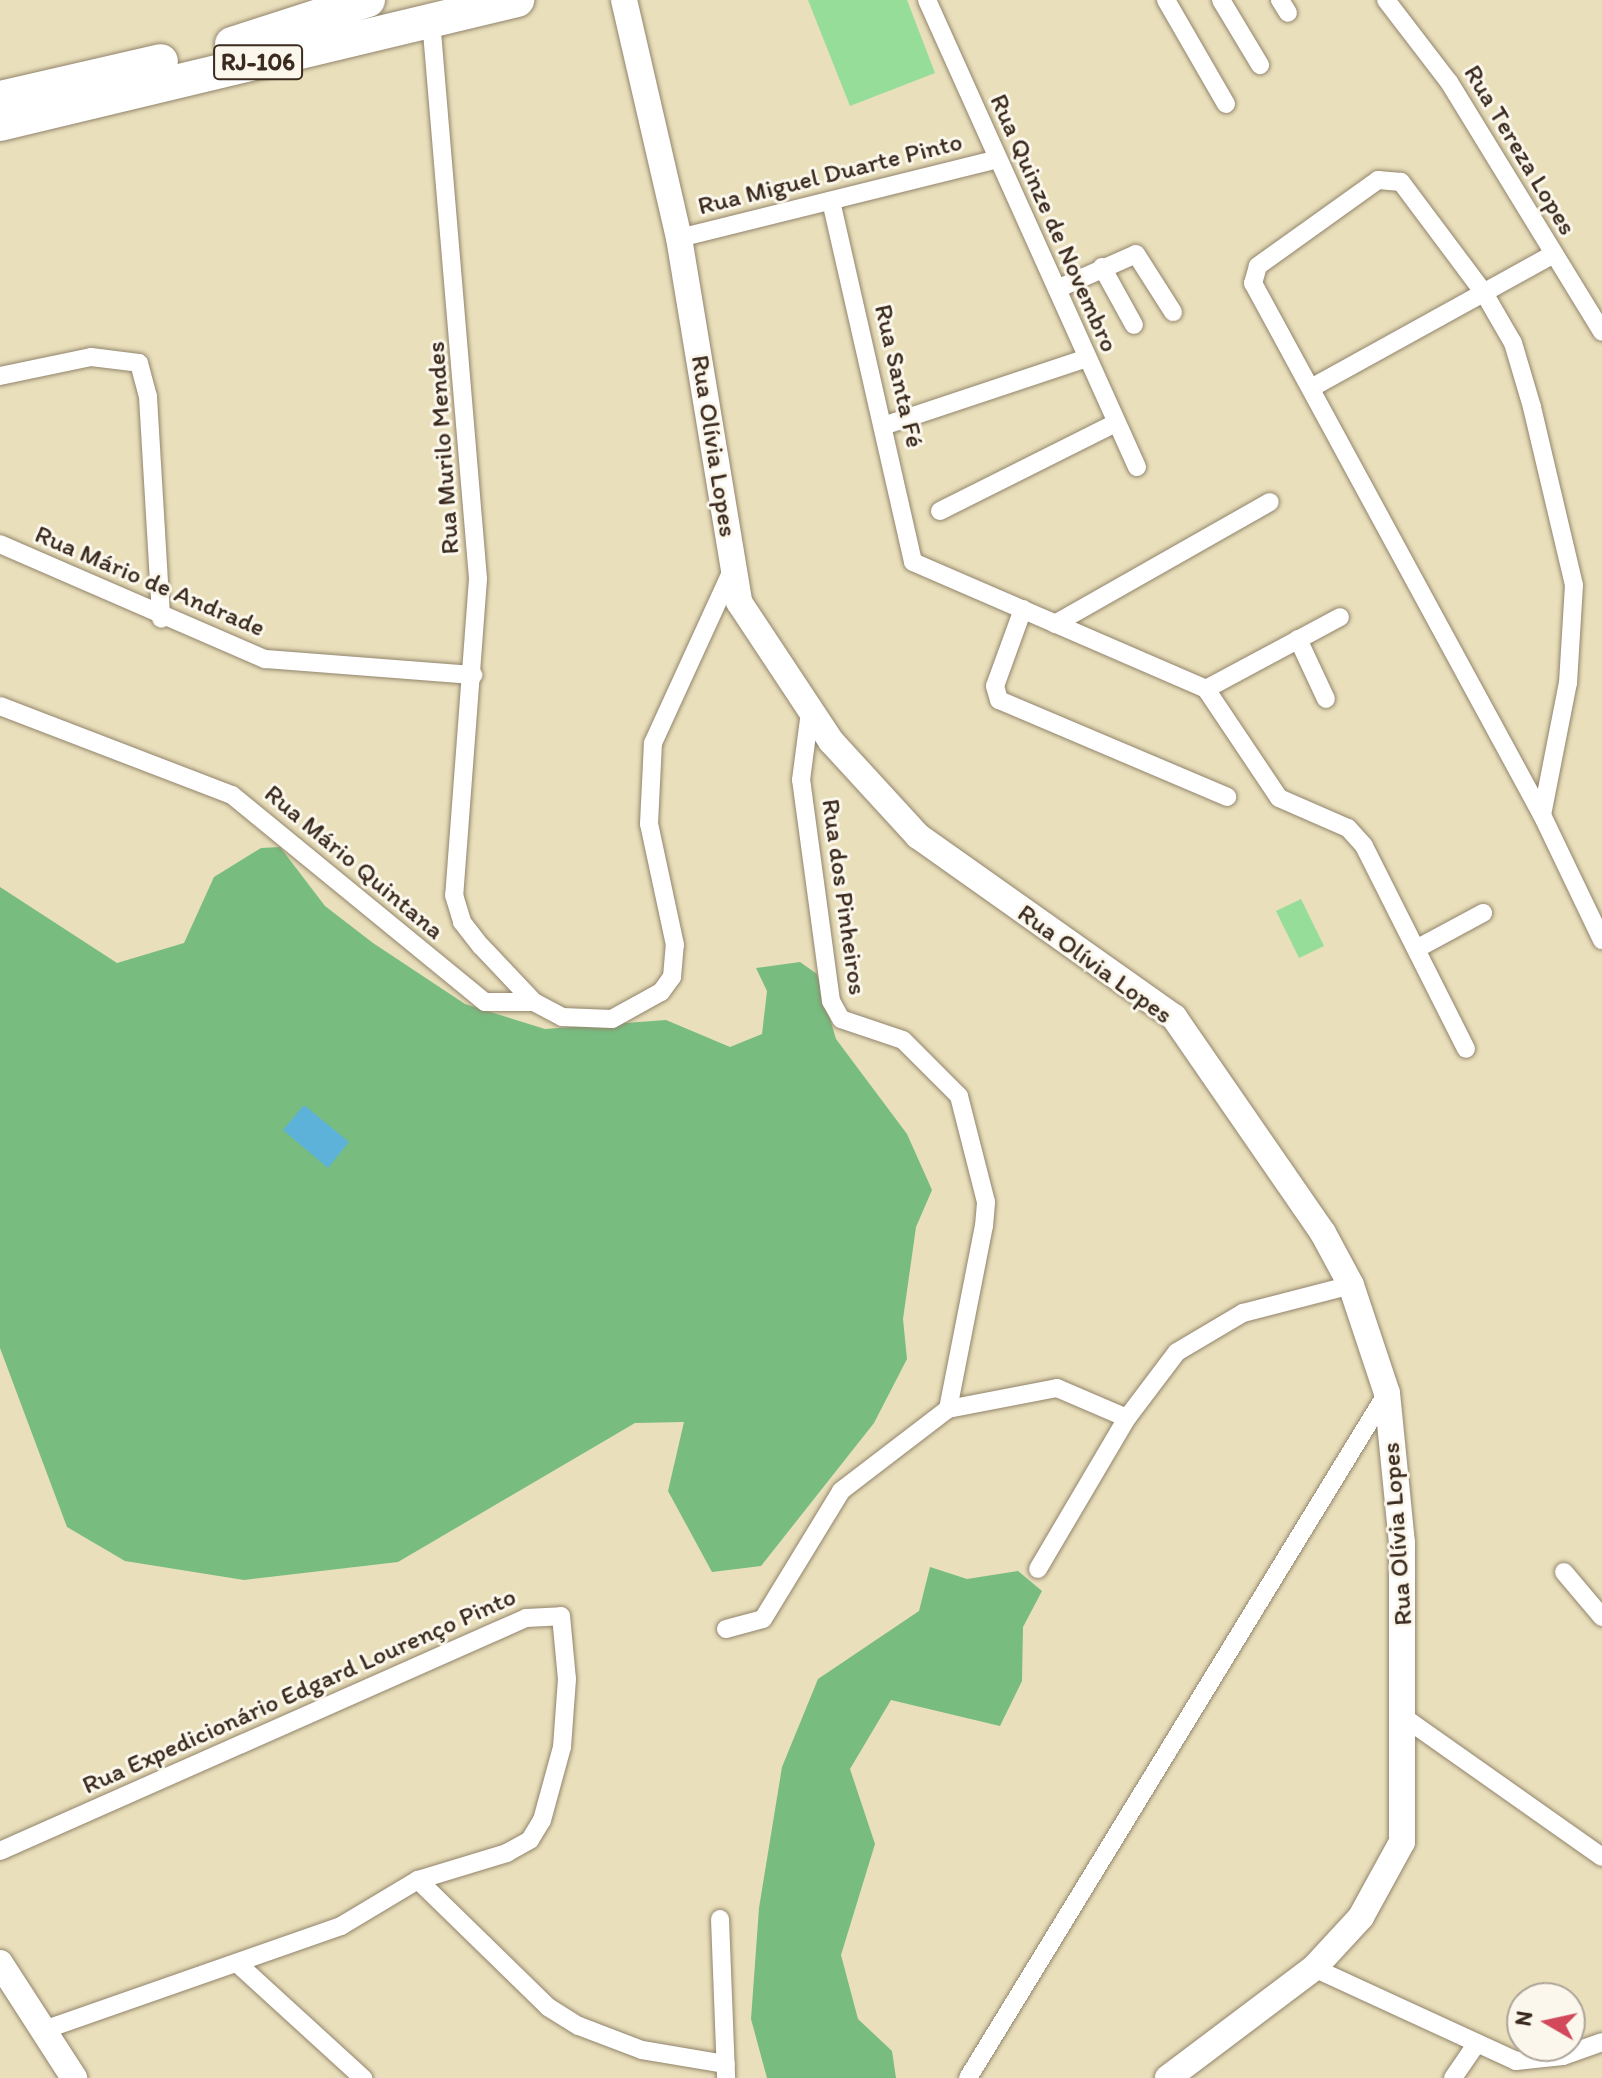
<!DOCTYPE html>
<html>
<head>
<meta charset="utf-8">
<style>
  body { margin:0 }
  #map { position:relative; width:1602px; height:2078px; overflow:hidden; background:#e9dfbb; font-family:Itim,sans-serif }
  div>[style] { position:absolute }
  .green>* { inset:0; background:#95dd98 }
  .forest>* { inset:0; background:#78bc80 }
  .water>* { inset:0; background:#5db2d9 }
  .roads { filter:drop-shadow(0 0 2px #92846c) drop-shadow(0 0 2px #92846c) }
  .street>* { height:18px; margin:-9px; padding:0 9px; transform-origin:9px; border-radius:9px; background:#fff }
  .secondary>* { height:26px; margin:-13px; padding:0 13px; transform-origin:13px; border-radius:13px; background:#fff }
  .highway>* { height:34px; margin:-17px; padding:0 17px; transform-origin:17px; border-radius:17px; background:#fff }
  span { translate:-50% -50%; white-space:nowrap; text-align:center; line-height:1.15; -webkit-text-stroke:6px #fbf7ec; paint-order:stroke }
  .shield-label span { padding:2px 6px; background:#fbf7ec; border:2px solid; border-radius:6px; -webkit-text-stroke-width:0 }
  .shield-label { font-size:24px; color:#3b2a1e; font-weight:700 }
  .street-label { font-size:26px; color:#3b2a1e }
  .north { position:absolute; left:1506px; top:1982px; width:80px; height:80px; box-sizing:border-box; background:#fbf7ec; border:2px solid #aea59a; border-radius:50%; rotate:279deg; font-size:22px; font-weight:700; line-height:32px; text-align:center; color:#3b2a1e }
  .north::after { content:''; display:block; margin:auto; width:28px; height:36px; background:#d1495b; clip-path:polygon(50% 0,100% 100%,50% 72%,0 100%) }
</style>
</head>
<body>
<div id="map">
  <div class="green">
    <i style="clip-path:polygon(808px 0,907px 0,935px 73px,850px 106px)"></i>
    <i style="clip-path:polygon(1301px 899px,1324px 946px,1299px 958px,1276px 911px)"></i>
  </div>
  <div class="forest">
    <i style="clip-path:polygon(280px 847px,325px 906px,373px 943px,465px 1004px,545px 1029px,666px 1020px,730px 1047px,762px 1034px,767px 991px,756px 968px,800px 962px,817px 974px,836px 1039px,907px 1134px,932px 1190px,916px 1227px,903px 1319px,907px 1359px,874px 1423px,761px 1566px,712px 1572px,668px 1491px,684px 1422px,635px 1423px,398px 1562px,244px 1580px,125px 1561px,67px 1527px,0 1348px,0 887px,117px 963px,184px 943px,214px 877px,261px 848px)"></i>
    <i style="clip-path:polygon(930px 1567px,967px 1579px,1018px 1571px,1042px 1591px,1023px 1627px,1022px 1681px,1000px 1726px,891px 1700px,850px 1769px,875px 1844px,841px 1955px,858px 2019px,892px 2051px,896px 2078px,767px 2078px,751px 2019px,759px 1908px,782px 1767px,818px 1679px,919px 1611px)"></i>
  </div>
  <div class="water">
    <i style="clip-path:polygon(304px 1105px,349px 1142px,328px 1168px,283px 1130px)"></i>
  </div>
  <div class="roads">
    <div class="street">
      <i style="left:927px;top:0;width:512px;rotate:65.79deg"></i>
      <i style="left:1166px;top:0;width:120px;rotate:60deg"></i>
      <i style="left:1221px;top:0;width:76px;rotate:59deg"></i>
      <i style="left:1280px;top:0;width:15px;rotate:58deg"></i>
      <i style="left:1386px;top:0;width:103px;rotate:52.5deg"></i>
      <i style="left:1449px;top:82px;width:293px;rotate:58.5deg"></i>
      <i style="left:431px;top:20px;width:561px;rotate:85.19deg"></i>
      <i style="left:478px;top:579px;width:317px;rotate:94.3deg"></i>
      <i style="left:454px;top:895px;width:28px;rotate:73deg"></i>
      <i style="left:462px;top:922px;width:31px;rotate:52deg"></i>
      <i style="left:481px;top:946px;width:77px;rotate:46.6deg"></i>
      <i style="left:534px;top:1002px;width:32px;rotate:28deg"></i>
      <i style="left:562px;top:1017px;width:50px;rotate:2.3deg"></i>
      <i style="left:612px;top:1019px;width:56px;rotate:-28.9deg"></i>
      <i style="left:661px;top:992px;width:19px;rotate:-54deg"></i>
      <i style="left:672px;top:977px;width:32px;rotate:-85deg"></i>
      <i style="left:675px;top:945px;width:124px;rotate:-102.1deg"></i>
      <i style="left:649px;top:824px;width:81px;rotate:-87.2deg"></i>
      <i style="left:653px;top:743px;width:192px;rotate:-65.4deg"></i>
      <i style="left:831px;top:201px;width:370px;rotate:77.2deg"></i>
      <i style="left:913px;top:562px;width:319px;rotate:23.4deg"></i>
      <i style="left:1206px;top:689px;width:131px;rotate:56.2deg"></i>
      <i style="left:1279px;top:798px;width:75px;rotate:23.5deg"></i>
      <i style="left:1348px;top:828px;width:24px;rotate:48deg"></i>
      <i style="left:1364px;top:846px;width:227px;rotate:63.3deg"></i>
      <i style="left:679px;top:238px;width:325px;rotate:-13.9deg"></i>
      <i style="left:1102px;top:267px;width:66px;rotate:61.1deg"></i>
      <i style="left:1057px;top:289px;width:86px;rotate:-23.9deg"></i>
      <i style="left:1136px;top:254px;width:69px;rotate:57.5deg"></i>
      <i style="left:0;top:376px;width:93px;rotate:-11.8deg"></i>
      <i style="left:91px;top:357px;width:48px;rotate:7.1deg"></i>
      <i style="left:139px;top:363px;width:35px;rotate:75deg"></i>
      <i style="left:148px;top:397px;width:222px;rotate:86.6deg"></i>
      <i style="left:1311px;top:388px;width:275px;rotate:-28.9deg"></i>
      <i style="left:886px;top:425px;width:212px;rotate:-18.4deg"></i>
      <i style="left:940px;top:511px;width:197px;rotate:-26.6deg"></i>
      <i style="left:0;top:544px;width:289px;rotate:23.5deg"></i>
      <i style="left:265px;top:659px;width:209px;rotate:4.4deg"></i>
      <i style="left:1023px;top:609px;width:82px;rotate:110deg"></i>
      <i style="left:995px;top:686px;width:15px;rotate:74deg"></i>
      <i style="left:999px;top:700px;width:248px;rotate:23deg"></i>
      <i style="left:1055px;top:624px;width:247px;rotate:-29.6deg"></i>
      <i style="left:1298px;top:639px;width:66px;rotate:65deg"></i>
      <i style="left:1206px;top:689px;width:152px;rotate:-28.2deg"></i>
      <i style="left:0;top:706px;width:248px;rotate:21deg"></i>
      <i style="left:232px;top:795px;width:327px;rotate:39.3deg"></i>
      <i style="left:485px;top:1002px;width:49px"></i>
      <i style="left:1542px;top:815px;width:135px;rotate:-78.9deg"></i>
      <i style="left:1568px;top:683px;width:98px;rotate:-86.5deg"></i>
      <i style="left:1574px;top:585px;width:183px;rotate:-103.3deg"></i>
      <i style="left:1532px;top:407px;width:67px;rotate:-106.5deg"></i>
      <i style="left:1513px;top:343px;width:58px;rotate:-120.1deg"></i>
      <i style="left:1484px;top:293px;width:139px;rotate:-126.8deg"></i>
      <i style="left:1401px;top:182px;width:23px;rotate:-175deg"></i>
      <i style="left:1378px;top:180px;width:148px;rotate:144.4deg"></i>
      <i style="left:1258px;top:266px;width:18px;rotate:106deg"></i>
      <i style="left:1253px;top:283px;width:605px;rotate:61.49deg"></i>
      <i style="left:1542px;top:815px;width:139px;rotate:64.4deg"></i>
      <i style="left:1418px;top:948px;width:74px;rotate:-28.3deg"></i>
      <i style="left:948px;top:1409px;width:111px;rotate:-10.9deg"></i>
      <i style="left:1057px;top:1388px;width:76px;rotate:23.2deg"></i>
      <i style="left:1038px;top:1569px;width:175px;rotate:-59.5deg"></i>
      <i style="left:1127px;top:1418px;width:83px;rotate:-52.9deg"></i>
      <i style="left:1177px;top:1352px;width:77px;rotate:-30.6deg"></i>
      <i style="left:1243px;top:1313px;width:112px;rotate:-14.5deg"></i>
      <i style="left:1564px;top:1572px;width:59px;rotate:49.8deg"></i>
      <i style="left:726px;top:1629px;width:38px;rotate:-15deg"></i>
      <i style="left:763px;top:1619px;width:150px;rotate:-58.6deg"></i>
      <i style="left:841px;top:1491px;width:135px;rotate:-37.5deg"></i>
      <i style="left:948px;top:1409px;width:187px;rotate:-78.9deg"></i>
      <i style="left:984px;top:1226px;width:24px;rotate:-85deg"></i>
      <i style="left:986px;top:1202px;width:109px;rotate:-104.3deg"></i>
      <i style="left:959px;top:1096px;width:79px;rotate:-135deg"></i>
      <i style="left:903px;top:1040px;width:65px;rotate:-161.3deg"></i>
      <i style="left:841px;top:1019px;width:21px;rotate:-119deg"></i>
      <i style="left:831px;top:1001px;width:223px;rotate:-97.7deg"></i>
      <i style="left:801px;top:780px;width:69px;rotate:-82.5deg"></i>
      <i style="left:1405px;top:1718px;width:241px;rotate:35.2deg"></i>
      <i style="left:0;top:1851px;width:575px;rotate:-23.89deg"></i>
      <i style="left:526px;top:1618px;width:35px;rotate:-3deg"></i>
      <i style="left:561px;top:1616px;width:63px;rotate:84.6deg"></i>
      <i style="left:567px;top:1679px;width:68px;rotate:94.2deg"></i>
      <i style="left:562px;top:1747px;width:76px;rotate:105.3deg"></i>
      <i style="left:542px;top:1820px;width:23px;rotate:121deg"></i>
      <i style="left:530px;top:1840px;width:26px;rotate:151deg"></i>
      <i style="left:507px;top:1853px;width:93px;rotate:163.1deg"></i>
      <i style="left:720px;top:1919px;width:159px;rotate:87.8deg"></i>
      <i style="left:237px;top:1963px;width:171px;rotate:42.4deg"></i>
      <i style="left:1314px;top:1968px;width:222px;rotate:24.7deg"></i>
      <i style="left:1516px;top:2061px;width:47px;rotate:-6.1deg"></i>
      <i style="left:1563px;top:2056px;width:41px;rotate:-19.7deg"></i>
      <i style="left:41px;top:2031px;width:318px;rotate:-19.3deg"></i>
      <i style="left:341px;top:1926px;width:90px;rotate:-30.9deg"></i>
      <i style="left:418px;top:1880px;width:182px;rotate:44.3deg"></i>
      <i style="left:548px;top:2007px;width:36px;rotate:32deg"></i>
      <i style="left:579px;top:2026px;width:67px;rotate:20.9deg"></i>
      <i style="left:642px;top:2050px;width:85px;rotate:9.5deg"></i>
      <i style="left:968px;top:2078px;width:803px;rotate:-58.55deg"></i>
      <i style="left:1453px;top:2078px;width:42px;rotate:-55.6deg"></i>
    </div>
    <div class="secondary">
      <i style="left:624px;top:0;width:244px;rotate:77deg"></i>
      <i style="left:679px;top:238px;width:369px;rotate:80.6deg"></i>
      <i style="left:739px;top:602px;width:167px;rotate:56.5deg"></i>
      <i style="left:831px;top:741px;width:129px;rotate:47.5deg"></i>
      <i style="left:918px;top:836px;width:314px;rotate:35.3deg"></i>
      <i style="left:1174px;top:1017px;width:262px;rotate:55.4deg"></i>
      <i style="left:1323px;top:1233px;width:59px;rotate:61.7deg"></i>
      <i style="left:1351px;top:1285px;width:114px;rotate:71.6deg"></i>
      <i style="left:1387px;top:1393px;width:151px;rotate:84.3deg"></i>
      <i style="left:1402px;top:1543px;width:299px;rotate:90deg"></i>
      <i style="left:1402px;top:1842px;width:85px;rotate:118.7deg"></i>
      <i style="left:1361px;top:1917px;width:69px;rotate:132.7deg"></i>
      <i style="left:1314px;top:1968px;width:183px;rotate:143deg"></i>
      <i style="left:0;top:1963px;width:137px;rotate:57.2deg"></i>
    </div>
    <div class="highway">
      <i style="left:232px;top:44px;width:143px;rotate:-17.9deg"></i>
      <i style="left:0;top:98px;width:165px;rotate:-12.9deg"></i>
      <i style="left:0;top:124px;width:532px;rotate:-13.49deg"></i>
    </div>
  </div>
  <div class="shield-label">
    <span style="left:258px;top:62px">RJ-106</span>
  </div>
  <div class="street-label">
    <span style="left:1520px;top:150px;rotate:59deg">Rua Tereza Lopes</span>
    <span style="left:830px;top:174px;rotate:-14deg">Rua Miguel Duarte Pinto</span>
    <span style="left:1054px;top:223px;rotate:66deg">Rua Quinze de Novembro</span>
    <span style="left:899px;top:376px;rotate:77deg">Rua Santa Fé</span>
    <span style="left:714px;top:446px;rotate:81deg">Rua Olívia Lopes</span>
    <span style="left:443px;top:448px;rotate:-94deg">Rua Murilo Mendes</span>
    <span style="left:150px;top:581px;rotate:23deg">Rua Mário de Andrade</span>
    <span style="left:354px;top:862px;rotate:40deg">Rua Mário Quintana</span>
    <span style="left:844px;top:897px;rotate:82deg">Rua dos Pinheiros</span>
    <span style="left:1095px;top:964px;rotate:36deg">Rua Olívia Lopes</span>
    <span style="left:1397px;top:1534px;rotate:-94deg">Rua Olívia Lopes</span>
    <span style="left:299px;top:1691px;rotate:-24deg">Rua Expedicionário Edgard Lourenço Pinto</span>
  </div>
  <div class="north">N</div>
</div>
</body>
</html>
